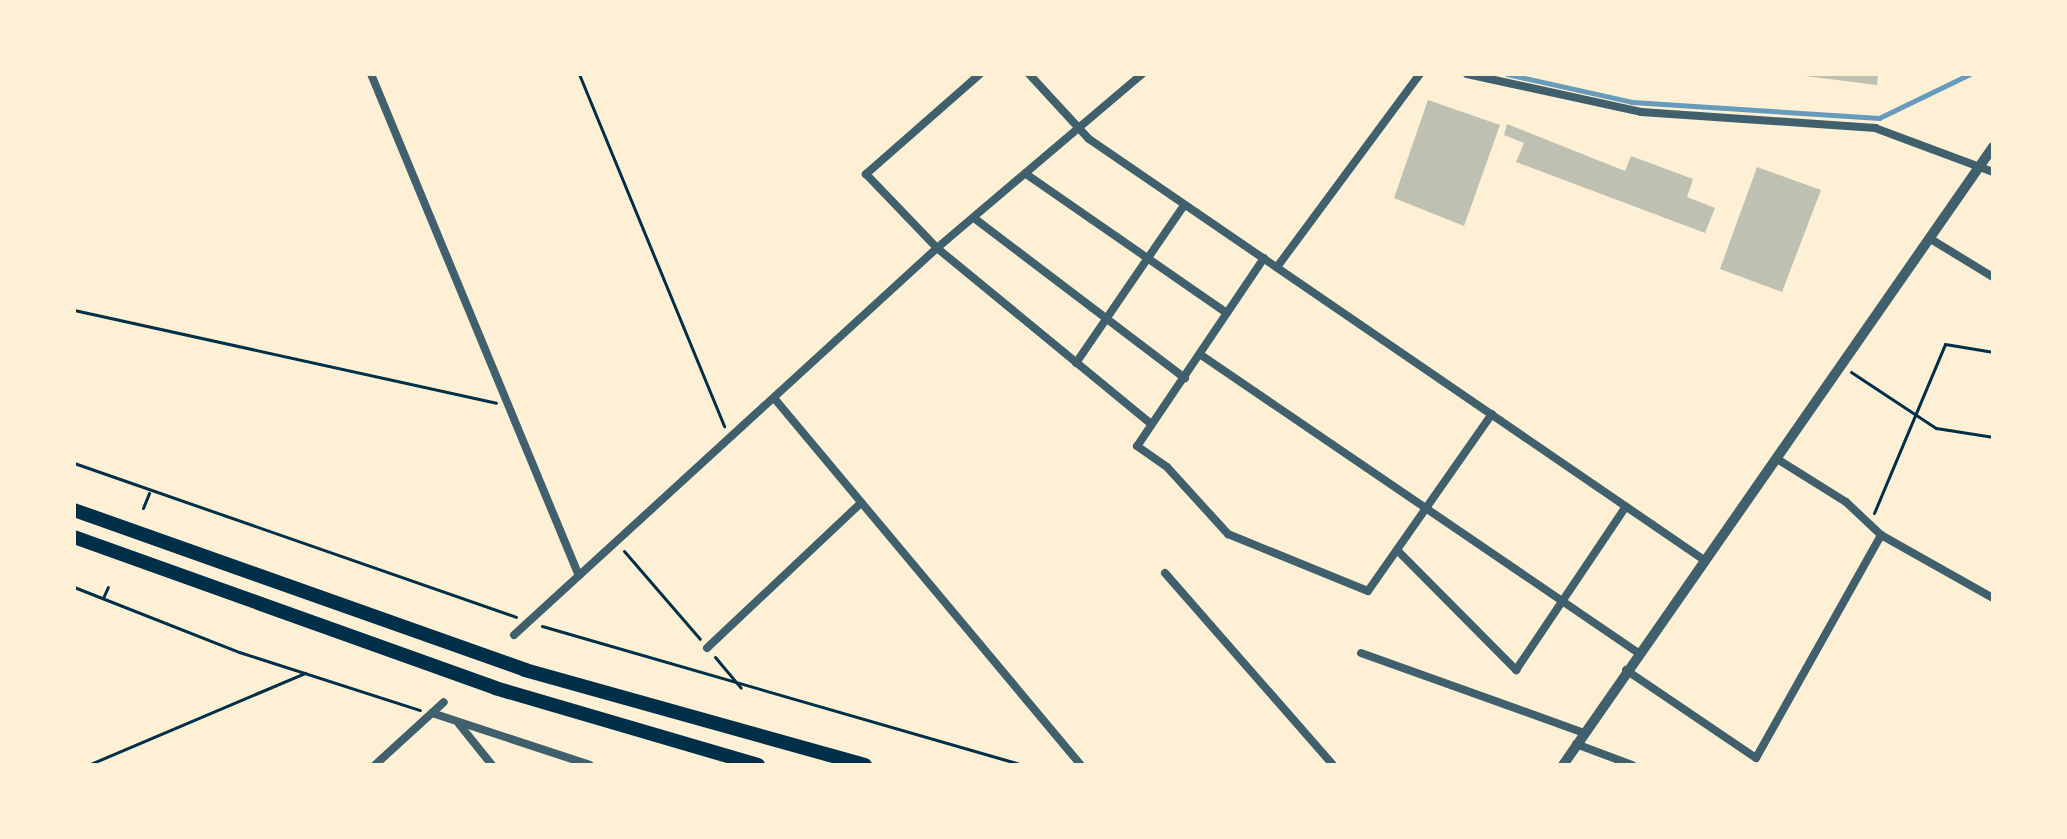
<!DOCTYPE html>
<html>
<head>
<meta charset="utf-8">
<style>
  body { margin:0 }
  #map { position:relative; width:2067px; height:839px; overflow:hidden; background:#fdf0d5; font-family:"PT Sans Narrow",sans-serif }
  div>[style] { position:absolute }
  .stream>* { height:5px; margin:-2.5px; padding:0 2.5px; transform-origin:2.5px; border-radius:2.5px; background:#669bbc }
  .building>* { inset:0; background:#bec0b2 }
  .path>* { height:3px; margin:-1.5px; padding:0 1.5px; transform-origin:1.5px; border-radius:1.5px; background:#003049 }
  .minor>* { height:8px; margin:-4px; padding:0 4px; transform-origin:4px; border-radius:4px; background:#3f606c }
  .tertiary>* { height:10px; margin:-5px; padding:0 5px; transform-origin:5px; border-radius:5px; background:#3f606c }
  .motorway>* { height:14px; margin:-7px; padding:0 7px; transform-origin:7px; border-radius:7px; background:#003049 }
  span { translate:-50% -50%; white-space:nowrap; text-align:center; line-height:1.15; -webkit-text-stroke:6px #fdf0d5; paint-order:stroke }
  .frame { position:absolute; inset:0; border:76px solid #fdf0d5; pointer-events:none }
</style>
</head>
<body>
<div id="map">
  <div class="stream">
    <i style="left:1507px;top:74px;width:128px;rotate:12.6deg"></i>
    <i style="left:1632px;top:102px;width:248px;rotate:3.7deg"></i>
    <i style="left:1879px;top:118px;width:101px;rotate:-25.8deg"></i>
  </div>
  <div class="building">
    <i style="clip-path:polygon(1789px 74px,1878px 74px,1877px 85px)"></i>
    <i style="clip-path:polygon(1428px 100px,1500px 125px,1464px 226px,1394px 198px)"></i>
    <i style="clip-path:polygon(1507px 124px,1625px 171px,1631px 156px,1693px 179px,1687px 197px,1715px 208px,1705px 233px,1516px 162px,1524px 143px,1504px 135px)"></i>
    <i style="clip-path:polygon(1757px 167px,1821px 190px,1782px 292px,1720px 269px)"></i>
  </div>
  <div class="path">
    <i style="left:579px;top:74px;width:381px;rotate:67.6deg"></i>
    <i style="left:74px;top:310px;width:432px;rotate:12.4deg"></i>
    <i style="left:1851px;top:372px;width:102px;rotate:33.4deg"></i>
    <i style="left:1936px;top:428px;width:58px;rotate:9deg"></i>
    <i style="left:74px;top:463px;width:468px;rotate:19.2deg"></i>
    <i style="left:143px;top:508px;width:16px;rotate:-68deg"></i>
    <i style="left:1874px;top:513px;width:183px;rotate:-67.2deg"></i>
    <i style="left:1945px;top:344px;width:49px;rotate:9.5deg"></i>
    <i style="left:624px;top:551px;width:116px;rotate:49.2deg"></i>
    <i style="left:74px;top:587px;width:177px;rotate:21.5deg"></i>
    <i style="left:239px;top:652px;width:190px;rotate:17.8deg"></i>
    <i style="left:103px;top:598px;width:12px;rotate:-66deg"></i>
    <i style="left:542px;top:626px;width:501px;rotate:16.12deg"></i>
    <i style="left:715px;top:657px;width:40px;rotate:50deg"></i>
    <i style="left:88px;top:765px;width:236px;rotate:-23deg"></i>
  </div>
  <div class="minor">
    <i style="left:371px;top:74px;width:543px;rotate:67.49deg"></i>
    <i style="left:980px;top:74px;width:152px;rotate:138.7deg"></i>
    <i style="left:866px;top:174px;width:103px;rotate:46.2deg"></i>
    <i style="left:937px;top:248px;width:277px;rotate:39.4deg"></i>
    <i style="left:1029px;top:74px;width:88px;rotate:47.3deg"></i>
    <i style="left:1089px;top:139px;width:745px;rotate:34.39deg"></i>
    <i style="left:1467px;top:74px;width:178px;rotate:12.3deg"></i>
    <i style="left:1641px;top:112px;width:235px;rotate:3.9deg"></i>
    <i style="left:1875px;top:128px;width:126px;rotate:20.4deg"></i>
    <i style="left:1026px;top:174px;width:244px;rotate:34.7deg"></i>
    <i style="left:974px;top:218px;width:265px;rotate:37.2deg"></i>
    <i style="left:1929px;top:238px;width:75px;rotate:31.4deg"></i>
    <i style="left:1264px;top:258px;width:227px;rotate:124deg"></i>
    <i style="left:1137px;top:446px;width:37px;rotate:35deg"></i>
    <i style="left:1167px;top:467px;width:91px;rotate:47.7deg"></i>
    <i style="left:1228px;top:534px;width:151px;rotate:22.2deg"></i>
    <i style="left:1368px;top:591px;width:216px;rotate:-55deg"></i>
    <i style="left:1277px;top:267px;width:240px;rotate:-53.5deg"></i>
    <i style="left:1201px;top:355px;width:528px;rotate:34.26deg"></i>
    <i style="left:1076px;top:363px;width:191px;rotate:-55.6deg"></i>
    <i style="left:774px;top:398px;width:478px;rotate:50.1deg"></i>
    <i style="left:1777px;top:459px;width:81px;rotate:31.9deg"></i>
    <i style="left:1846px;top:502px;width:48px;rotate:43.3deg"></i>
    <i style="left:1881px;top:535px;width:129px;rotate:29.4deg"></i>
    <i style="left:1398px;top:551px;width:168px;rotate:45.2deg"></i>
    <i style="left:1516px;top:670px;width:197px;rotate:-56.1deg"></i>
    <i style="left:1165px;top:573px;width:255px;rotate:48.8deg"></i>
    <i style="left:514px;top:635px;width:573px;rotate:-42.46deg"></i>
    <i style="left:937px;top:248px;width:269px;rotate:-40.3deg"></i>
    <i style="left:707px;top:648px;width:212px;rotate:-43.3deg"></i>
    <i style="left:1361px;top:653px;width:237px;rotate:19.7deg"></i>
    <i style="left:1626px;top:670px;width:157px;rotate:34.1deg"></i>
    <i style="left:1756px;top:758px;width:256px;rotate:-60.7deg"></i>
    <i style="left:432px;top:713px;width:166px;rotate:18.2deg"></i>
    <i style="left:459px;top:724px;width:53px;rotate:51.2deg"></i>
    <i style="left:1576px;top:744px;width:60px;rotate:20.6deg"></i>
    <i style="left:375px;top:765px;width:93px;rotate:-42.4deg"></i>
  </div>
  <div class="tertiary">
    <i style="left:1563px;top:765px;width:753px;rotate:-55.17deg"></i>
  </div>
  <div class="motorway">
    <i style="left:74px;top:510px;width:479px;rotate:19.5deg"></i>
    <i style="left:525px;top:670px;width:353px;rotate:15.6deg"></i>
    <i style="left:74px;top:537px;width:447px;rotate:19.7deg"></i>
    <i style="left:495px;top:688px;width:274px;rotate:16.3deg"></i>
  </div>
  <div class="frame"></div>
</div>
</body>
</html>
